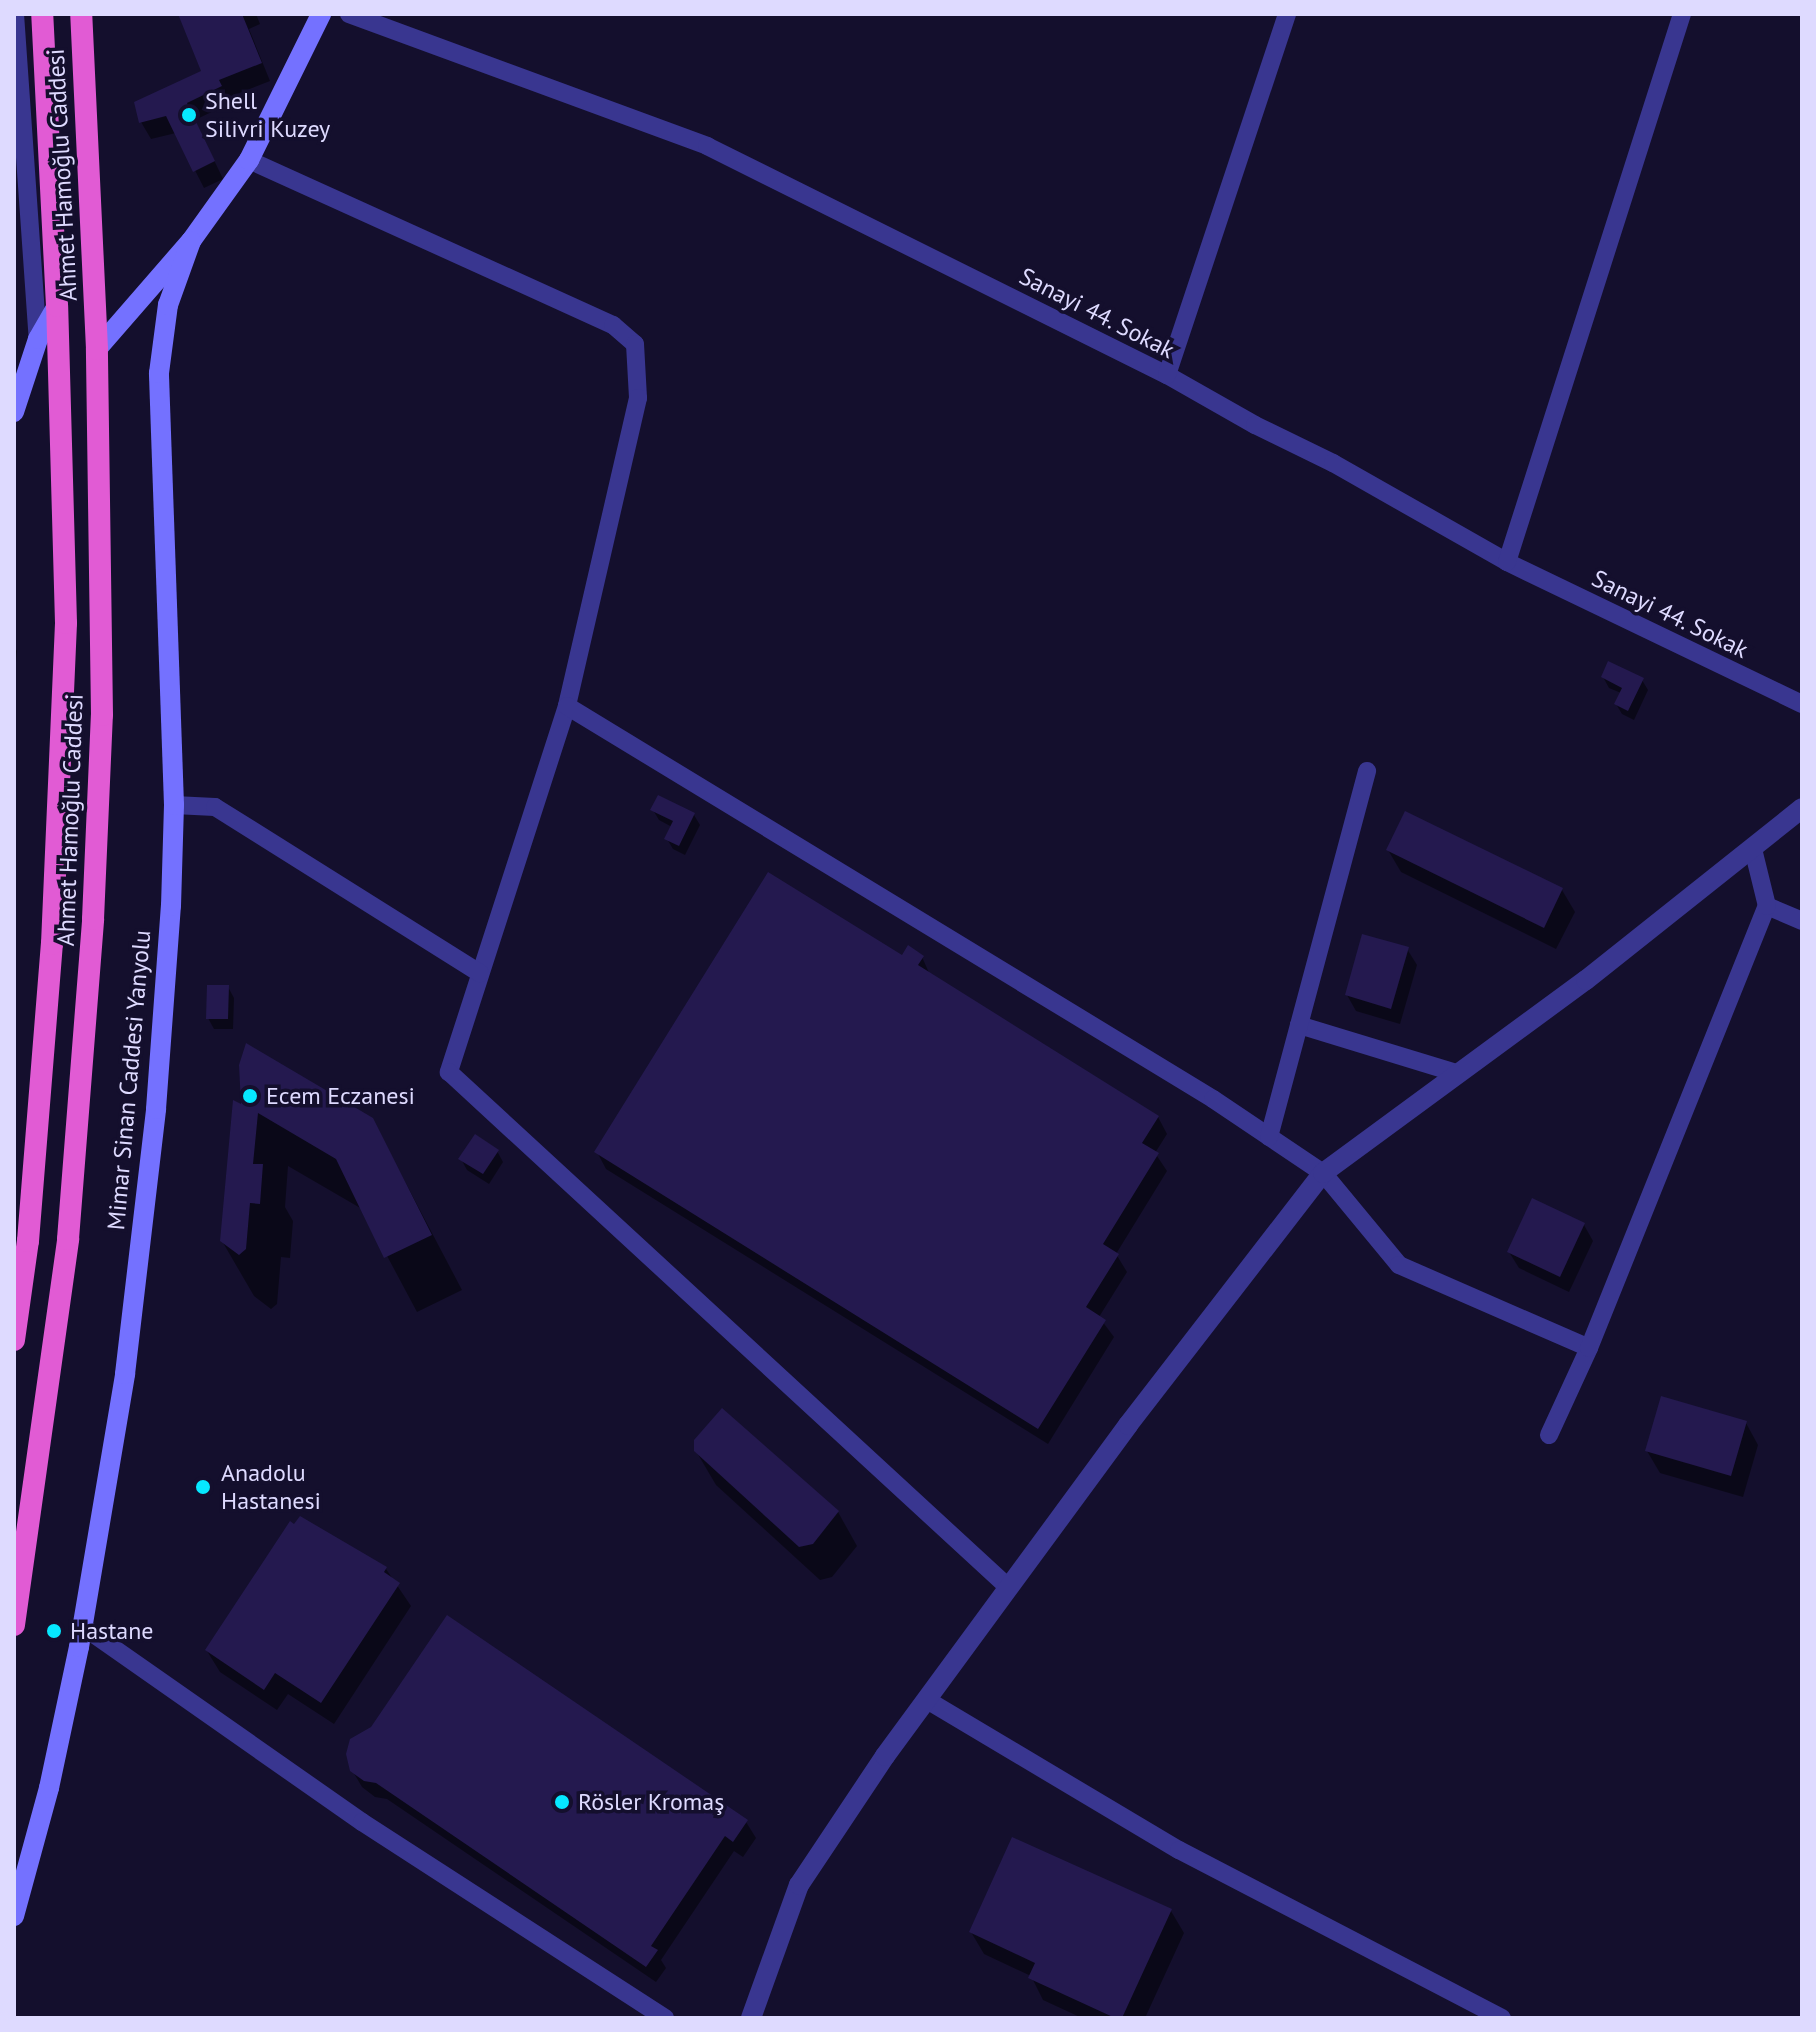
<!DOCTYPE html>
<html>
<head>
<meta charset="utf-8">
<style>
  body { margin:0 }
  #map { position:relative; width:1816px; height:2032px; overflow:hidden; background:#140f2d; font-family:"PT Sans",sans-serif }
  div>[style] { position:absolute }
  .shadow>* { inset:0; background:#0007 }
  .building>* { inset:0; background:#24194f }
  .minor>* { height:18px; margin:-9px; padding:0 9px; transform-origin:9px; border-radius:9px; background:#393690 }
  .tertiary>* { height:20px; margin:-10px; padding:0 10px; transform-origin:10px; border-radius:10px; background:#393690 }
  .secondary>* { height:20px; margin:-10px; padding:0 10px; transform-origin:10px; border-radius:10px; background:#7471ff }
  .trunk>* { height:22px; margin:-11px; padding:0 11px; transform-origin:11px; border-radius:11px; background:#e15bd4 }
  .dots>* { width:22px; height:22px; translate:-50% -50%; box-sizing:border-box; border:4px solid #140f2d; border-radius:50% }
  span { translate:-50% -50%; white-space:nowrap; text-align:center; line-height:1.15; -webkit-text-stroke:7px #140f2d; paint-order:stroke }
  .poi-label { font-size:24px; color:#dedaff }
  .left { translate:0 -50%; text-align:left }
  .street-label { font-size:24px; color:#dedaff }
  .frame { position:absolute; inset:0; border:16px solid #dedaff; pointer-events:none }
</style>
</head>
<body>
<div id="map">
  <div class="shadow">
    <i style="clip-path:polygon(180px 14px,256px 14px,260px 24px,249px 29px,270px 81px,227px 98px,230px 103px,195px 120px,223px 179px,204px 188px,176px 133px,151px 139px,141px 122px,203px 72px)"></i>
    <i style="clip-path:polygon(14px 646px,17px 651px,14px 683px)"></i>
    <i style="clip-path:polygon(1603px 677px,1642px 680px,1648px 690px,1634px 720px,1622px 714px,1616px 704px,1621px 693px,1609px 688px)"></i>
    <i style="clip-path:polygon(653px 810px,694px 815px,700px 825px,685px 855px,673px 849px,667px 839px,672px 827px,659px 820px)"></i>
    <i style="clip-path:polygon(1388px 850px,1562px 890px,1575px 912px,1556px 949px,1401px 872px)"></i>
    <i style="clip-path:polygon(1407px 949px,1417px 965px,1400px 1024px,1356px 1011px,1347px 995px)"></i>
    <i style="clip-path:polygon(922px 957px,930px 975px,1158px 1117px,1167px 1134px,1155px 1153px,1167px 1171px,1116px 1254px,1127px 1272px,1099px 1317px,1114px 1337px,1048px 1444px,606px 1169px,597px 1152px,902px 958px)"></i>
    <i style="clip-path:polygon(228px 987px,234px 998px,233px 1029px,214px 1029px,208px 1018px)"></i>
    <i style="clip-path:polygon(243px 1108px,372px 1119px,462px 1290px,417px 1312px,362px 1209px,288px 1166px,285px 1207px,293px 1221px,290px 1258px,281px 1257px,277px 1304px,271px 1309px,254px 1296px,222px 1241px)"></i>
    <i style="clip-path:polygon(497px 1151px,503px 1162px,489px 1184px,467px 1170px,461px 1159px)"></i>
    <i style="clip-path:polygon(1584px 1225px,1593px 1241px,1569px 1292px,1519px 1268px,1509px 1252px)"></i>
    <i style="clip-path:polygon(722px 1411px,838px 1512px,857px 1546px,832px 1577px,820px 1580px,716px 1485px,696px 1451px)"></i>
    <i style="clip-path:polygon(1746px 1423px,1758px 1445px,1743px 1497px,1660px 1473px,1647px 1451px)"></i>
    <i style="clip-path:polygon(386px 1569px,411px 1606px,334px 1724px,288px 1694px,277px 1710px,220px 1672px,207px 1651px)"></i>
    <i style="clip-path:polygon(352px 1770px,746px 1822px,756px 1838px,743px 1857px,734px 1851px,661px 1960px,666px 1968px,656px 1982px,387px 1799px,375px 1797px,362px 1787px)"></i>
    <i style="clip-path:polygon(1171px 1911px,1184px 1933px,1145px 2018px,1082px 2018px,1043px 2000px,1031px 1976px,984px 1954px,971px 1932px)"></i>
  </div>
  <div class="building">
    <i style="clip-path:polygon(178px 14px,242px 14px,262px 63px,219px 80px,222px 86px,187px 103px,215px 161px,193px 172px,166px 116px,139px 123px,134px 102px,201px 71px)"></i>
    <i style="clip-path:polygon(1608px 661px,1644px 678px,1628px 711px,1614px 704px,1622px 688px,1601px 677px)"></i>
    <i style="clip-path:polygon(658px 795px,695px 813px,679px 846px,664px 839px,673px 821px,650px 810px)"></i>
    <i style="clip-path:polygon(1405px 811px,1563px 888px,1544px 928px,1386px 850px)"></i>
    <i style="clip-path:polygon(768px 872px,902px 955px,908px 945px,924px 956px,918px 965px,1159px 1116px,1142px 1143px,1159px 1153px,1103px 1244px,1119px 1254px,1086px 1307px,1106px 1320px,1038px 1429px,594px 1152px)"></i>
    <i style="clip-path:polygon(1362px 934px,1409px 947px,1391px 1009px,1345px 995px)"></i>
    <i style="clip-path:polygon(207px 985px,229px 985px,228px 1019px,206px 1019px)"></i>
    <i style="clip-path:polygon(246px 1043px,373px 1118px,432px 1235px,384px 1258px,336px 1159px,258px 1113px,253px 1164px,263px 1164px,260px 1204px,250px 1203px,246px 1249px,239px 1255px,220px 1241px,233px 1100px,241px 1104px,239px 1065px)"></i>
    <i style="clip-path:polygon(475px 1134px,499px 1150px,483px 1174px,458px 1159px)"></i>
    <i style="clip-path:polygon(1532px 1198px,1585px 1223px,1560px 1277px,1507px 1252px)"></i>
    <i style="clip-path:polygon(1661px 1396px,1747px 1421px,1731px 1476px,1645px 1451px)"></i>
    <i style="clip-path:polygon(722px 1408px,839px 1511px,813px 1544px,799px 1547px,694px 1451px,694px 1440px)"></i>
    <i style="clip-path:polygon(300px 1516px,387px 1567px,384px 1572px,400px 1583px,321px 1703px,275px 1673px,264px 1690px,205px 1650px,290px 1521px,294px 1524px)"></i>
    <i style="clip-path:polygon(447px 1615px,748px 1820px,733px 1842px,725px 1836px,651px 1946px,658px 1950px,646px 1967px,376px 1783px,364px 1781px,350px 1771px,346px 1754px,350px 1739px,371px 1727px)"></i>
    <i style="clip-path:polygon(1012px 1837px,1172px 1909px,1122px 2018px,1115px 2018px,1028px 1978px,1035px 1963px,969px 1932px)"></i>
  </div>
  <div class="minor">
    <i style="left:15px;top:14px;width:326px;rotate:86deg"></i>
    <i style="left:349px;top:14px;width:382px;rotate:20.2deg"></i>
    <i style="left:707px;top:146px;width:514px;rotate:26.47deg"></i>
    <i style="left:1167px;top:375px;width:101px;rotate:29.6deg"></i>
    <i style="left:1255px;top:425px;width:87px;rotate:26deg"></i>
    <i style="left:1333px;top:463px;width:200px;rotate:29.6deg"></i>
    <i style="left:1507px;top:562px;width:327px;rotate:25.7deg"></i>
    <i style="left:249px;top:160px;width:400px;rotate:24.4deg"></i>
    <i style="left:613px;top:325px;width:29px;rotate:41deg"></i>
    <i style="left:635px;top:344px;width:54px;rotate:86.8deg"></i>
    <i style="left:638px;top:398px;width:316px;rotate:103deg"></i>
    <i style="left:567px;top:706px;width:385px;rotate:107.9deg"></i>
    <i style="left:449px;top:1072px;width:761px;rotate:42.66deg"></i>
    <i style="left:1167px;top:375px;width:380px;rotate:-71.6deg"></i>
    <i style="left:1507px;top:562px;width:575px;rotate:-72.29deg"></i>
    <i style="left:567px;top:706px;width:756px;rotate:31.31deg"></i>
    <i style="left:1213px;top:1099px;width:133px;rotate:33.9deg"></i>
    <i style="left:1323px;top:1173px;width:119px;rotate:50.4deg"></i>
    <i style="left:1399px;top:1265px;width:207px;rotate:23.6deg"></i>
    <i style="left:174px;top:805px;width:41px;rotate:2.8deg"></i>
    <i style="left:215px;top:807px;width:313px;rotate:32.1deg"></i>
    <i style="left:1767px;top:906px;width:38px;rotate:23deg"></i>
    <i style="left:1299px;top:1025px;width:164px;rotate:17deg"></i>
    <i style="left:1269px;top:1137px;width:379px;rotate:-75deg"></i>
    <i style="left:1549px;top:1435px;width:96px;rotate:-65.3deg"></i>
    <i style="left:1589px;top:1348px;width:476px;rotate:-68.1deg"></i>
    <i style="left:1767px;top:906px;width:59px;rotate:-103.8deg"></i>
    <i style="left:82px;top:1626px;width:342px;rotate:35deg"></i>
    <i style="left:362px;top:1822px;width:361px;rotate:32.9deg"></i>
    <i style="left:927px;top:1700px;width:293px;rotate:30.8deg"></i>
    <i style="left:1179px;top:1850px;width:364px;rotate:27.5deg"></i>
  </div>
  <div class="tertiary">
    <i style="left:751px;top:2018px;width:141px;rotate:-70.2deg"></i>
    <i style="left:799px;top:1885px;width:155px;rotate:-56.3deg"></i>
    <i style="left:885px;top:1756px;width:411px;rotate:-53.7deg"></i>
    <i style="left:1128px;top:1425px;width:319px;rotate:-52.3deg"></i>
    <i style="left:1323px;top:1173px;width:326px;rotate:-36.3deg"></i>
    <i style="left:1586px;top:980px;width:276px;rotate:-38.5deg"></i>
  </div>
  <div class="secondary">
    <i style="left:97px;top:349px;width:143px;rotate:-49deg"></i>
    <i style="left:191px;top:241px;width:100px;rotate:-54.4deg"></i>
    <i style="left:249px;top:160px;width:163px;rotate:-63.7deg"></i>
    <i style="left:14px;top:412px;width:77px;rotate:-71.8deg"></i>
    <i style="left:38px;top:339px;width:38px;rotate:-60deg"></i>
    <i style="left:14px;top:1916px;width:133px;rotate:-74.7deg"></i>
    <i style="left:49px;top:1788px;width:144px;rotate:-78deg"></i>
    <i style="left:79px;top:1647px;width:277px;rotate:-80.4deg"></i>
    <i style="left:125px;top:1374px;width:267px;rotate:-83.3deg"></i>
    <i style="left:156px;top:1109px;width:204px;rotate:-85.8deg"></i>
    <i style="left:171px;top:906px;width:101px;rotate:-88.3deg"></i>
    <i style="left:174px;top:805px;width:432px;rotate:-92deg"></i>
    <i style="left:159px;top:373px;width:69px;rotate:-82.5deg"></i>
    <i style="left:168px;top:305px;width:68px;rotate:-70.2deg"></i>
  </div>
  <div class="trunk">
    <i style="left:14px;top:1340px;width:100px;rotate:-82deg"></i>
    <i style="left:28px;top:1241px;width:298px;rotate:-85.4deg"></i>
    <i style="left:52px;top:944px;width:321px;rotate:-87.5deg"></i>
    <i style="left:66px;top:623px;width:317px;rotate:-91.6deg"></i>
    <i style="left:57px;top:306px;width:292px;rotate:-92.9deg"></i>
    <i style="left:14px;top:1625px;width:390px;rotate:-82deg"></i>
    <i style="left:68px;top:1239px;width:321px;rotate:-85.5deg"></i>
    <i style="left:93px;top:919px;width:204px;rotate:-87.5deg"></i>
    <i style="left:102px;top:715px;width:366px;rotate:-90.8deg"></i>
    <i style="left:97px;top:349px;width:335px;rotate:-92.7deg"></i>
  </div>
  <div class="dots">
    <i style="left:189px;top:115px;background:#06e8ff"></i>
    <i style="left:250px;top:1096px;background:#06e8ff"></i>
    <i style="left:203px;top:1487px;background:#06e8ff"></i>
    <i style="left:54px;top:1631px;background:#06e8ff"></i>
    <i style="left:562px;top:1802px;background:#06e8ff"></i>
  </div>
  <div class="poi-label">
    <span class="left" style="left:205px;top:115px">Shell<br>Silivri Kuzey</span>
    <span class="left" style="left:266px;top:1096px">Ecem Eczanesi</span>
    <span class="left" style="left:221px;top:1487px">Anadolu<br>Hastanesi</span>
    <span class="left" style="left:70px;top:1631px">Hastane</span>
    <span class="left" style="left:578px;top:1802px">Rösler Kromaş</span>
  </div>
  <div class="street-label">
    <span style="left:62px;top:175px;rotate:-93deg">Ahmet Hamoğlu Caddesi</span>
    <span style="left:1097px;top:313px;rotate:27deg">Sanayi 44. Sokak</span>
    <span style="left:1670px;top:614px;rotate:26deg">Sanayi 44. Sokak</span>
    <span style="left:70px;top:820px;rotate:-88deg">Ahmet Hamoğlu Caddesi</span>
    <span style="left:129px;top:1080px;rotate:-85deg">Mimar Sinan Caddesi Yanyolu</span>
  </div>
  <div class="frame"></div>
</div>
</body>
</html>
